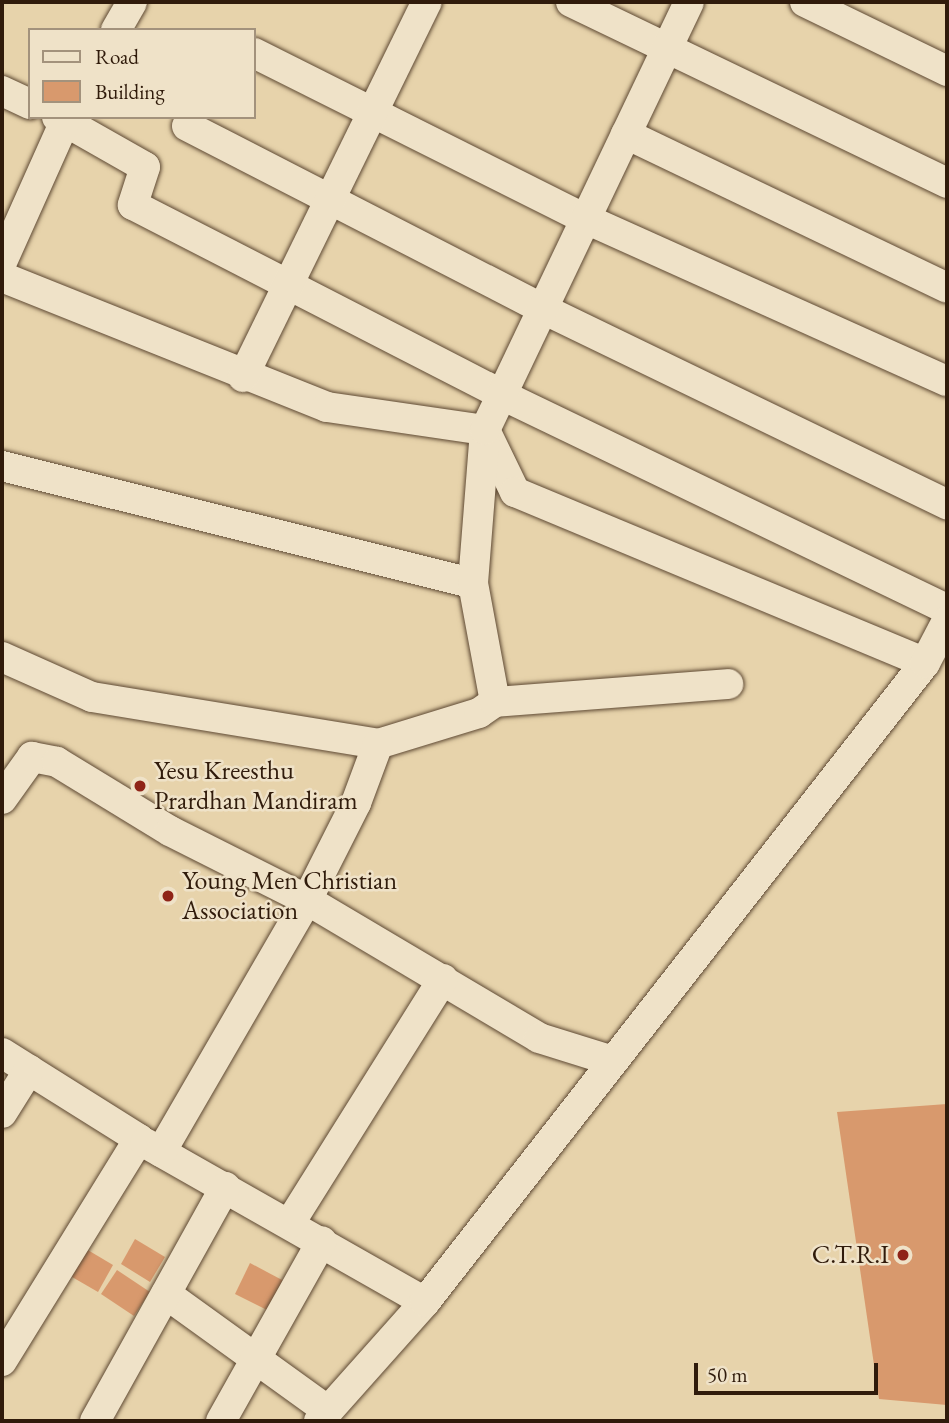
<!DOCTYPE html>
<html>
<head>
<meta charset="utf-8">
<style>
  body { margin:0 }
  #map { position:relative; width:949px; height:1423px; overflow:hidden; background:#e7d3ab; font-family:"EB Garamond",serif }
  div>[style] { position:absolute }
  .building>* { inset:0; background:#d8996d }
  .roads { filter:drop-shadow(0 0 2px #5e4933) drop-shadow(0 0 2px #5e4933) }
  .minor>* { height:30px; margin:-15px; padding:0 15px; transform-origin:15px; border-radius:15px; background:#efe2c8 }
  .dots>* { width:19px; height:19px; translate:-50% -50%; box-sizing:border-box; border:4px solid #efe2c8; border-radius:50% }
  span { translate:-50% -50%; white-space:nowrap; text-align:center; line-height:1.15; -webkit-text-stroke:5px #efe2c8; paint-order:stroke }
  .poi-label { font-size:26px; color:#301b0b }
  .left { translate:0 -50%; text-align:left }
  .right { translate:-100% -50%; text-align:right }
  .frame { position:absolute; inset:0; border:4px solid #301b0b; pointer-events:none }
  .legend { position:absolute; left:28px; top:28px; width:228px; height:91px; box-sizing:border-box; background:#efe2c8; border:2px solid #a3927c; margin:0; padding:9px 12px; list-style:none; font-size:21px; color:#301b0b }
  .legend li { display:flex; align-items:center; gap:14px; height:35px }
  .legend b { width:35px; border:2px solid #a3927c }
  .scale { position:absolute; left:694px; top:1363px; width:184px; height:32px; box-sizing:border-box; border:4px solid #301b0b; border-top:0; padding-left:9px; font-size:21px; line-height:24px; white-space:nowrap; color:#301b0b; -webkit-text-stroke:5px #efe2c8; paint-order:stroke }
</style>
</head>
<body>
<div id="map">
  <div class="building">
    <i style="clip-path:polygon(947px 1104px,947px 1405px,879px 1399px,837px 1112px)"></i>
    <i style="clip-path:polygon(135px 1239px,165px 1257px,150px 1282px,121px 1264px)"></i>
    <i style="clip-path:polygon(76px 1243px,113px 1265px,98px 1292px,60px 1270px)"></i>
    <i style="clip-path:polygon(250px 1263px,284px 1281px,269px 1311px,235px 1294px)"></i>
    <i style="clip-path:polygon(117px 1270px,150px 1292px,134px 1316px,101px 1294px)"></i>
  </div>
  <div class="roads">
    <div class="minor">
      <i style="left:571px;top:2px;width:417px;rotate:25.7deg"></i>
      <i style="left:805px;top:2px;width:158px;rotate:25.9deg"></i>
      <i style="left:116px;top:30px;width:32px;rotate:-60deg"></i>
      <i style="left:254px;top:53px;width:371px;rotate:26.6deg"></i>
      <i style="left:586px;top:219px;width:396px;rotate:24.2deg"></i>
      <i style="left:2px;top:91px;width:31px;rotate:25deg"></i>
      <i style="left:57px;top:117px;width:101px;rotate:29.6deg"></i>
      <i style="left:145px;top:167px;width:40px;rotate:108deg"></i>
      <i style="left:133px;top:205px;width:415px;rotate:27.2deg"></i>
      <i style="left:502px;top:395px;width:494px;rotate:25.7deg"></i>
      <i style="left:187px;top:126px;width:400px;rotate:27.2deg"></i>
      <i style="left:543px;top:309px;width:449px;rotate:25.8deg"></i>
      <i style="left:626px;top:134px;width:356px;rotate:25.6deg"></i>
      <i style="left:2px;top:262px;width:159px;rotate:-65.9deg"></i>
      <i style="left:2px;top:277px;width:350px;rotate:21.8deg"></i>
      <i style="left:327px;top:407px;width:160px;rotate:8.3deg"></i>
      <i style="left:243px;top:377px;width:418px;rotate:-63.9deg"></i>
      <i style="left:485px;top:430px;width:69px;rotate:64.2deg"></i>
      <i style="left:515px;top:492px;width:444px;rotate:22.6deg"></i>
      <i style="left:2px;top:466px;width:485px;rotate:14deg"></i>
      <i style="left:2px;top:657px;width:98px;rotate:24deg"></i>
      <i style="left:92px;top:697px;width:290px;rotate:9.3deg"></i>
      <i style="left:378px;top:744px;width:106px;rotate:-17.1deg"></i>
      <i style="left:479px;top:713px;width:19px;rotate:-35deg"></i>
      <i style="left:495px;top:702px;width:234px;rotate:-4.4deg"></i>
      <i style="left:495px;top:702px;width:121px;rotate:-100.5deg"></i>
      <i style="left:473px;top:583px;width:153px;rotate:-85.5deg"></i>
      <i style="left:485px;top:430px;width:474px;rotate:-64.5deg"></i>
      <i style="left:2px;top:799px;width:52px;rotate:-54.5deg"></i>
      <i style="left:32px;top:757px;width:25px;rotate:11deg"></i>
      <i style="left:57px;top:762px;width:132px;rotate:31.4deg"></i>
      <i style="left:170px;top:831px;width:153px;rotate:26.7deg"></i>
      <i style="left:307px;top:900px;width:270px;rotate:30.7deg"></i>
      <i style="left:539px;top:1038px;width:77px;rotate:17.3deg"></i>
      <i style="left:2px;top:1053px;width:162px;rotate:32.1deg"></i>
      <i style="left:139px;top:1139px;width:261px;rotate:121.7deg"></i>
      <i style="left:2px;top:1113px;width:51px;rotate:-57.9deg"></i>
      <i style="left:145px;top:1143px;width:322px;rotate:29.6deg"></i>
      <i style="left:161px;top:1152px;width:291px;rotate:-59.9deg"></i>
      <i style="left:307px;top:900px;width:109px;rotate:-63.2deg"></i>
      <i style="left:356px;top:803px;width:63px;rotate:-69.6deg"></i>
      <i style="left:290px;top:1223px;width:288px;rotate:-57.9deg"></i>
      <i style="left:166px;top:1294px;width:200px;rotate:35.8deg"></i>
      <i style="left:95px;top:1421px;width:268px;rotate:-60.9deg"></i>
      <i style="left:221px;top:1421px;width:206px;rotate:-60.7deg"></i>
      <i style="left:319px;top:1421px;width:159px;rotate:-48.3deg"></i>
      <i style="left:425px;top:1302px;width:811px;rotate:-51.96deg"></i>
      <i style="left:925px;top:663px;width:47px;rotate:-62.4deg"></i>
    </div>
  </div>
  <div class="dots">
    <i style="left:140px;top:786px;background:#8f2418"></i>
    <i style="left:168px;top:896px;background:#8f2418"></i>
    <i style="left:903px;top:1255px;background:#8f2418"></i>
  </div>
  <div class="poi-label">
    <span class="left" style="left:154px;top:786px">Yesu Kreesthu<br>Prardhan Mandiram</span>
    <span class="left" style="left:182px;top:896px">Young Men Christian<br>Association</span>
    <span class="right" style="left:889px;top:1255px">C.T.R.I</span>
  </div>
  <div class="frame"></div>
  <ul class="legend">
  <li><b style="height:9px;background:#efe2c8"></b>Road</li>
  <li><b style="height:19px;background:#d8996d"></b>Building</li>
  </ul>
  <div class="scale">50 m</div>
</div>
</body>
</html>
